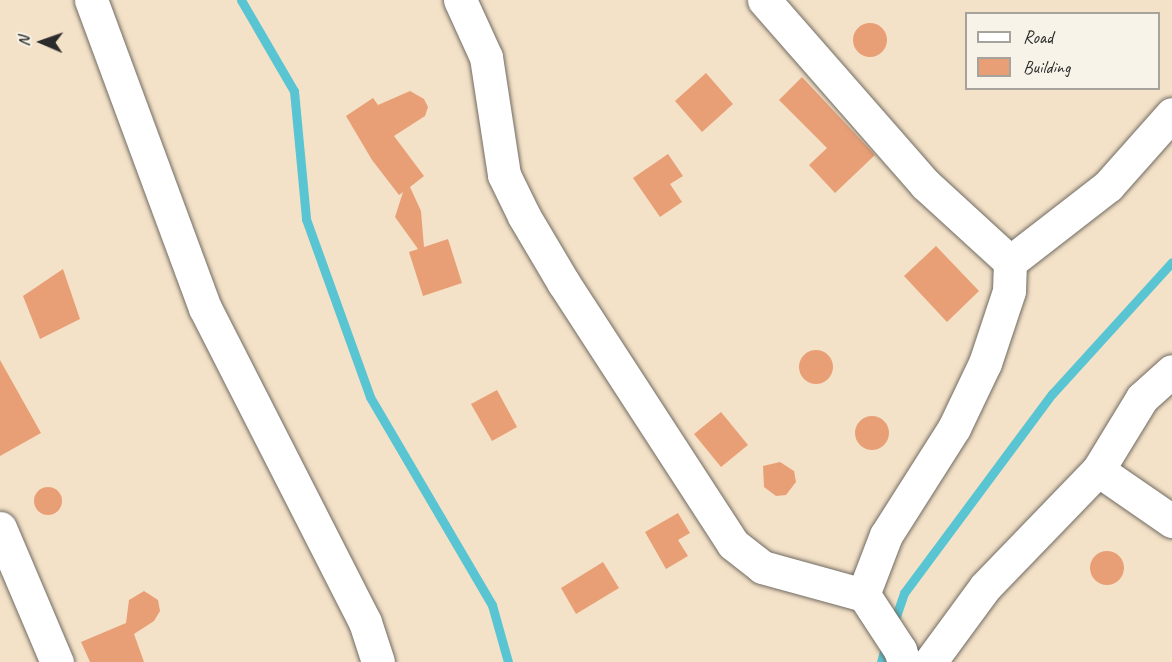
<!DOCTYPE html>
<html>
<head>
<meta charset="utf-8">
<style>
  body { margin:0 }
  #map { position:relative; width:1172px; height:662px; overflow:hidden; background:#f4e2c8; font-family:Caveat,sans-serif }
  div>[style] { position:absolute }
  .stream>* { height:9px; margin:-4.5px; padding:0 4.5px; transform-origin:4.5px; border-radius:4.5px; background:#59c5d2 }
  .building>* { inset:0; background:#e89f76 }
  .round { border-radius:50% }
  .roads { filter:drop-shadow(0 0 2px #716b62) drop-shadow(0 0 2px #716b62) }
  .minor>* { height:33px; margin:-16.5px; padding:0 16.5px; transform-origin:16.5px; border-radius:16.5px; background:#fff }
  span { translate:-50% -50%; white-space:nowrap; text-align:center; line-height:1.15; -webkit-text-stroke:5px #f7f3e8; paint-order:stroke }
  .legend { position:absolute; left:965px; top:12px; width:195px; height:78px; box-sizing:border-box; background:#f7f3e8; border:2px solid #a5a39c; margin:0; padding:8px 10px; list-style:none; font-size:18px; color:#2b2b2b }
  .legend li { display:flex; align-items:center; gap:12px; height:30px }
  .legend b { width:30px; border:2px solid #a5a39c }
  .north { position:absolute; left:12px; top:12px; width:60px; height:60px; -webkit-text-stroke:4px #f7f3e8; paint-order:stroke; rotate:272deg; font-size:16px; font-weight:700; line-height:24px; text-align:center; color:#2b2b2b }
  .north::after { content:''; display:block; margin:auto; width:21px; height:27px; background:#2b2b2b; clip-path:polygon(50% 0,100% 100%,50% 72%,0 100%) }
</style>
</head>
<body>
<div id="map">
  <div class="stream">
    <i style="left:241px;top:0;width:105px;rotate:59.8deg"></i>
    <i style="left:294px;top:91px;width:129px;rotate:84.6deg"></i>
    <i style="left:306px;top:219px;width:189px;rotate:70.2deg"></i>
    <i style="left:370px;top:397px;width:241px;rotate:59.6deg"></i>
    <i style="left:492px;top:605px;width:59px;rotate:74.3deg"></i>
    <i style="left:893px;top:625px;width:34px;rotate:-71deg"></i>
    <i style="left:904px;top:593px;width:248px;rotate:-53.4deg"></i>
    <i style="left:1052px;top:394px;width:178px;rotate:-47.7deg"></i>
    <i style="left:881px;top:662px;width:19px;rotate:-74deg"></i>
  </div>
  <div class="building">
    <i class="round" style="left:853px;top:23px;width:34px;height:34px"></i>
    <i style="clip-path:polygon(706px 73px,733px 104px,702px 132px,675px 101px)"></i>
    <i style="clip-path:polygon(802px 77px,875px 155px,835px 193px,809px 165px,827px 148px,779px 100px)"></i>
    <i style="clip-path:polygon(410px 91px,424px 99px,428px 107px,425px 116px,394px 136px,424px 176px,410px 187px,421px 211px,424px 247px,448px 239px,462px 283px,423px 296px,409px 252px,418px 249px,395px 217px,403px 192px,399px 195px,372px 160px,346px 116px,373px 98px,378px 105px)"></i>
    <i style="clip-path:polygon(668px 154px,683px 176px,670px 184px,682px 202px,660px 217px,633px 178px)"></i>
    <i style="clip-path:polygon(936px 246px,979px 291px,947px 322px,904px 276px)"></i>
    <i style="clip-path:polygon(63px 269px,80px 319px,40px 339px,23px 296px)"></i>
    <i class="round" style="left:799px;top:350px;width:34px;height:34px"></i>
    <i style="clip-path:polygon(0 360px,41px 433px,0 456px)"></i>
    <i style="clip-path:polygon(497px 390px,517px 427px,492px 441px,471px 404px)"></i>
    <i style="clip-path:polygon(721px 412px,748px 445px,721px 467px,694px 434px)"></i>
    <i class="round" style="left:855px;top:416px;width:34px;height:34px"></i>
    <i style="clip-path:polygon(780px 462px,794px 471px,796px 482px,786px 495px,776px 496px,764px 487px,763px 466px)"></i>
    <i class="round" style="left:34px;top:487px;width:28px;height:28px"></i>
    <i style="clip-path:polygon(678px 513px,690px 533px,678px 540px,688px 556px,666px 569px,645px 532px)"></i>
    <i class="round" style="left:1090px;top:551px;width:34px;height:34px"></i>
    <i style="clip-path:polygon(603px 562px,619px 588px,576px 614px,561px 588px)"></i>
    <i style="clip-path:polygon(144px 591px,158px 600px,160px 611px,154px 621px,134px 634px,144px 662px,90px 662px,81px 642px,126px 623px,129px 600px)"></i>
  </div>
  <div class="roads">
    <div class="minor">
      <i style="left:91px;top:0;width:328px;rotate:69.7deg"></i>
      <i style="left:205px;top:308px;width:352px;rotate:63deg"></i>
      <i style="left:365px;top:622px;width:42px;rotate:72deg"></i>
      <i style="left:460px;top:0;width:63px;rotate:65.5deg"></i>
      <i style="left:486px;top:57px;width:119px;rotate:81.3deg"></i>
      <i style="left:504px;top:175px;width:46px;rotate:64deg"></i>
      <i style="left:524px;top:216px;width:77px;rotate:59.4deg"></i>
      <i style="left:563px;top:282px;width:312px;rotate:57deg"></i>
      <i style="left:733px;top:544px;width:37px;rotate:38deg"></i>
      <i style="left:762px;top:567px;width:106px;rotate:15.4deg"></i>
      <i style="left:864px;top:595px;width:66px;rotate:56.8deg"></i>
      <i style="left:900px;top:650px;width:13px;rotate:72deg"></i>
      <i style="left:764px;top:0;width:244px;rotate:48.8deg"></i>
      <i style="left:925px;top:184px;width:115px;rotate:42.5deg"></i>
      <i style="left:1010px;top:262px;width:29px;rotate:92deg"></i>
      <i style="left:1009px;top:291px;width:76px;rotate:108.4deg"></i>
      <i style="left:985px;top:363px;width:72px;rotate:115.5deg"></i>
      <i style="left:954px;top:428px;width:127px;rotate:122.4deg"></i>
      <i style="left:886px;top:535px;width:64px;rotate:111deg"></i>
      <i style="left:1010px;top:262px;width:124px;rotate:-37.8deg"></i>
      <i style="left:1108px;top:186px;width:96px;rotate:-48.4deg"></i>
      <i style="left:1098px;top:470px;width:90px;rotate:34.6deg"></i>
      <i style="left:0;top:528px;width:146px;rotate:67deg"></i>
      <i style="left:930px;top:662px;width:93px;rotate:-53.7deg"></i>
      <i style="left:985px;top:587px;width:163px;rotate:-46deg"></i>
      <i style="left:1098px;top:470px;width:84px;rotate:-58.6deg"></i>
      <i style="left:1142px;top:398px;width:40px;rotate:-42deg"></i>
    </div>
  </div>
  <ul class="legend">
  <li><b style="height:8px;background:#fff"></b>Road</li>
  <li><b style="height:16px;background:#e89f76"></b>Building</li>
  </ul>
  <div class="north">N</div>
</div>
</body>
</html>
